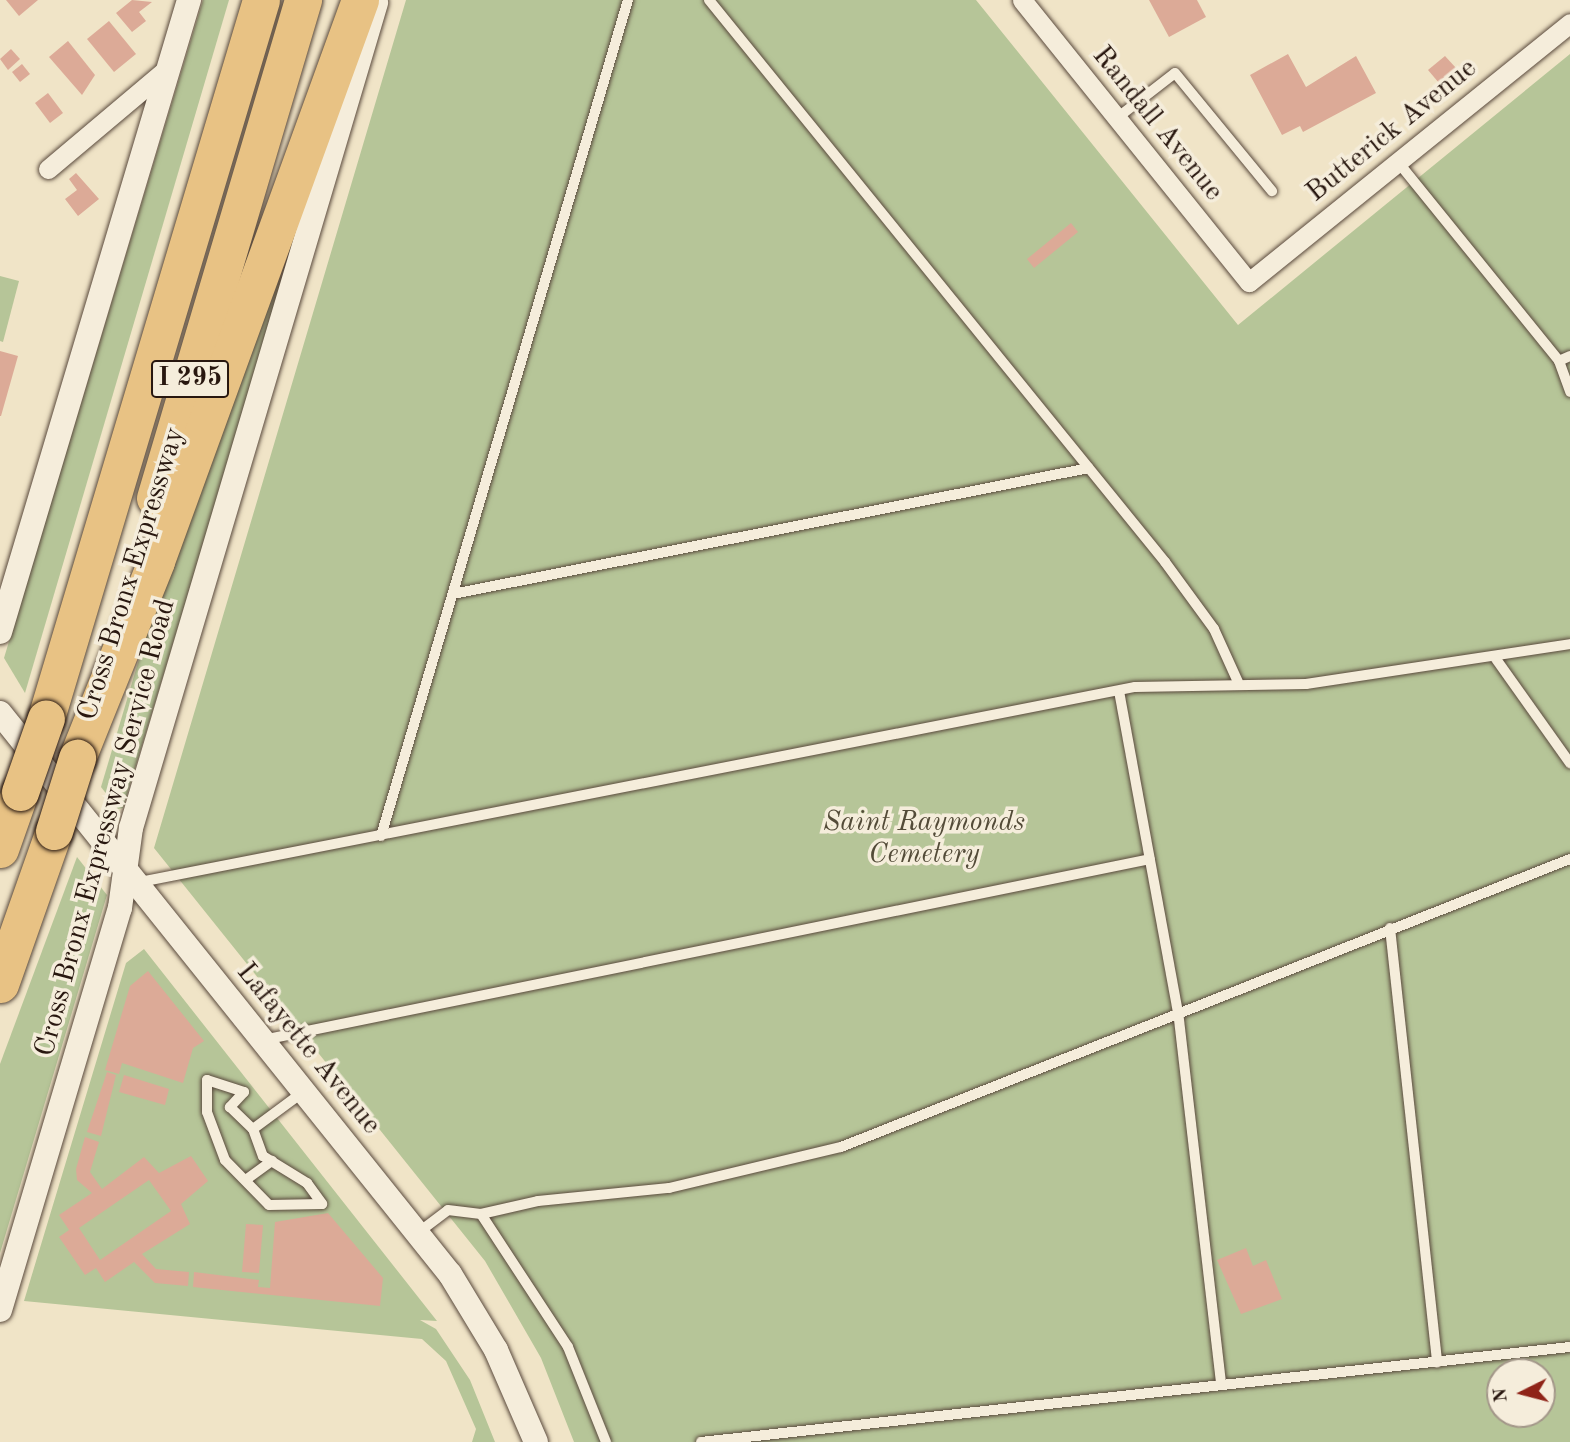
<!DOCTYPE html>
<html>
<head>
<meta charset="utf-8">
<style>
  body { margin:0 }
  #map { position:relative; width:1570px; height:1442px; overflow:hidden; background:#f0e4c7; font-family:"Old Standard TT",serif }
  div>[style] { position:absolute }
  .green>* { inset:0; background:#b6c598 }
  .building>* { inset:0; background:#dcaa97 }
  .roads { filter:drop-shadow(0 0 2px #5a4a3d) drop-shadow(0 0 2px #5a4a3d) }
  .service>* { height:10px; margin:-5px; padding:0 5px; transform-origin:5px; border-radius:5px; background:#f5eddb }
  .minor>* { height:19px; margin:-9.5px; padding:0 9.5px; transform-origin:9.5px; border-radius:9.5px; background:#f5eddb }
  .tertiary>* { height:24px; margin:-12px; padding:0 12px; transform-origin:12px; border-radius:12px; background:#f5eddb }
  .motorway>* { height:37px; margin:-18.5px; padding:0 18.5px; transform-origin:18.5px; border-radius:18.5px; background:#e8c284 }
  .bridges { filter:drop-shadow(0 0 2px #28170f) drop-shadow(0 0 2px #28170f) }
  .motorway-bridge>* { height:37px; margin:-18.5px; padding:0 18.5px; transform-origin:18.5px; border-radius:18.5px; background:#e8c284 }
  span { translate:-50% -50%; white-space:nowrap; text-align:center; line-height:1.15; -webkit-text-stroke:7px #f5eddb; paint-order:stroke }
  .shield-label span { padding:2px 5px; background:#f5eddb; border:2px solid; border-radius:5px; -webkit-text-stroke-width:0 }
  .shield-label { font-size:26px; color:#28170f; font-weight:700 }
  .street-label { font-size:28px; color:#28170f }
  .park-label { font-size:28px; color:#534b38; font-style:italic }
  .north { position:absolute; left:1486px; top:1358px; width:70px; height:70px; box-sizing:border-box; background:#f5eddb; border:2px solid #a39789; border-radius:50%; rotate:264deg; font-size:19px; font-weight:700; line-height:28px; text-align:center; color:#28170f }
  .north::after { content:''; display:block; margin:auto; width:24px; height:32px; background:#8f2418; clip-path:polygon(50% 0,100% 100%,50% 72%,0 100%) }
</style>
</head>
<body>
<div id="map">
  <div class="green">
    <i style="clip-path:polygon(203px 0,229px 0,25px 693px,4px 658px)"></i>
    <i style="clip-path:polygon(evenodd,406px 0,976px 0,1238px 325px,1570px 54px,1570px 1442px,574px 1442px,541px 1358px,485px 1261px,154px 848px,406px 0,1500px 1372px,1542px 1372px,1542px 1414px,1500px 1414px,1500px 1372px)"></i>
    <i style="clip-path:polygon(286px 271px,123px 808px,118px 809px,101px 787px,175px 538px,268px 290px)"></i>
    <i style="clip-path:polygon(0 276px,19px 281px,3px 342px,0 341px)"></i>
    <i style="clip-path:polygon(77px 857px,107px 895px,0 1253px,0 1064px)"></i>
    <i style="clip-path:polygon(144px 949px,437px 1321px,420px 1320px,436px 1329px,470px 1380px,495px 1442px,472px 1442px,476px 1429px,446px 1361px,422px 1339px,24px 1301px,126px 963px)"></i>
  </div>
  <div class="building">
    <i style="clip-path:polygon(6px 0,38px 0,19px 16px)"></i>
    <i style="clip-path:polygon(132px 0,152px 2px,139px 12px,146px 21px,132px 32px,116px 13px)"></i>
    <i style="clip-path:polygon(1149px 0,1197px 0,1206px 17px,1169px 37px)"></i>
    <i style="clip-path:polygon(109px 21px,136px 54px,114px 72px,87px 39px)"></i>
    <i style="clip-path:polygon(68px 41px,95px 75px,82px 95px,49px 57px)"></i>
    <i style="clip-path:polygon(11px 49px,20px 59px,8px 70px,0 59px)"></i>
    <i style="clip-path:polygon(1288px 54px,1306px 87px,1356px 56px,1376px 93px,1303px 132px,1300px 126px,1282px 135px,1250px 75px)"></i>
    <i style="clip-path:polygon(1445px 56px,1456px 68px,1439px 83px,1428px 70px)"></i>
    <i style="clip-path:polygon(22px 64px,30px 74px,20px 82px,12px 72px)"></i>
    <i style="clip-path:polygon(48px 93px,63px 113px,50px 123px,35px 103px)"></i>
    <i style="clip-path:polygon(76px 173px,99px 199px,78px 216px,65px 199px,77px 190px,69px 179px)"></i>
    <i style="clip-path:polygon(1071px 223px,1078px 232px,1034px 268px,1027px 259px)"></i>
    <i style="clip-path:polygon(0 351px,18px 356px,1px 416px,0 416px)"></i>
    <i style="clip-path:polygon(148px 971px,204px 1041px,193px 1048px,183px 1083px,122px 1063px,119px 1074px,105px 1070px,130px 986px)"></i>
    <i style="clip-path:polygon(107px 1072px,116px 1075px,101px 1136px,87px 1132px)"></i>
    <i style="clip-path:polygon(124px 1075px,169px 1089px,165px 1105px,119px 1092px)"></i>
    <i style="clip-path:polygon(evenodd,85px 1137px,99px 1142px,90px 1172px,102px 1189px,144px 1157px,159px 1173px,191px 1156px,208px 1181px,181px 1204px,190px 1224px,142px 1254px,156px 1269px,189px 1272px,188px 1286px,155px 1283px,134px 1262px,105px 1282px,96px 1268px,85px 1275px,59px 1237px,69px 1230px,59px 1215px,92px 1193px,77px 1180px,76px 1169px,85px 1137px,149px 1180px,171px 1211px,100px 1260px,79px 1228px,149px 1180px)"></i>
    <i style="clip-path:polygon(328px 1213px,383px 1278px,380px 1306px,193px 1287px,194px 1272px,259px 1280px,258px 1287px,270px 1288px,275px 1222px)"></i>
    <i style="clip-path:polygon(246px 1224px,263px 1225px,259px 1273px,242px 1272px)"></i>
    <i style="clip-path:polygon(1246px 1248px,1253px 1266px,1266px 1260px,1282px 1299px,1241px 1314px,1217px 1260px)"></i>
  </div>
  <div class="roads">
    <div class="service">
      <i style="left:709px;top:0;width:724px;rotate:50.94deg"></i>
      <i style="left:1165px;top:562px;width:83px;rotate:53.8deg"></i>
      <i style="left:1214px;top:629px;width:58px;rotate:65.6deg"></i>
      <i style="left:1117px;top:118px;width:73px;rotate:-37.8deg"></i>
      <i style="left:1175px;top:73px;width:153px;rotate:50.6deg"></i>
      <i style="left:1398px;top:162px;width:256px;rotate:51deg"></i>
      <i style="left:1570px;top:356px;width:12px;rotate:156deg"></i>
      <i style="left:1559px;top:361px;width:33px;rotate:70deg"></i>
      <i style="left:453px;top:594px;width:648px;rotate:-11.21deg"></i>
      <i style="left:1496px;top:659px;width:128px;rotate:54.6deg"></i>
      <i style="left:1119px;top:691px;width:325px;rotate:79.6deg"></i>
      <i style="left:1178px;top:1011px;width:376px;rotate:83.4deg"></i>
      <i style="left:381px;top:836px;width:872px;rotate:-73.54deg"></i>
      <i style="left:140px;top:882px;width:1014px;rotate:-11.09deg"></i>
      <i style="left:1135px;top:687px;width:171px;rotate:-1deg"></i>
      <i style="left:1306px;top:684px;width:267px;rotate:-8.6deg"></i>
      <i style="left:1390px;top:928px;width:437px;rotate:83.8deg"></i>
      <i style="left:263px;top:1040px;width:905px;rotate:-11.53deg"></i>
      <i style="left:253px;top:1129px;width:29px;rotate:70deg"></i>
      <i style="left:263px;top:1156px;width:52px;rotate:31.5deg"></i>
      <i style="left:307px;top:1183px;width:26px;rotate:54deg"></i>
      <i style="left:322px;top:1204px;width:53px;rotate:178.9deg"></i>
      <i style="left:269px;top:1205px;width:63px;rotate:-134.4deg"></i>
      <i style="left:225px;top:1160px;width:51px;rotate:-110.6deg"></i>
      <i style="left:207px;top:1112px;width:32px;rotate:-90deg"></i>
      <i style="left:207px;top:1080px;width:39px;rotate:18deg"></i>
      <i style="left:244px;top:1092px;width:21px;rotate:133deg"></i>
      <i style="left:230px;top:1107px;width:32px;rotate:44deg"></i>
      <i style="left:253px;top:1129px;width:62px;rotate:-36.5deg"></i>
      <i style="left:247px;top:1179px;width:31px;rotate:-36deg"></i>
      <i style="left:481px;top:1214px;width:159px;rotate:56.8deg"></i>
      <i style="left:568px;top:1347px;width:102px;rotate:68.2deg"></i>
      <i style="left:419px;top:1232px;width:36px;rotate:-37deg"></i>
      <i style="left:448px;top:1210px;width:33px;rotate:7deg"></i>
      <i style="left:481px;top:1214px;width:58px;rotate:-12.8deg"></i>
      <i style="left:538px;top:1201px;width:132px;rotate:-5.7deg"></i>
      <i style="left:669px;top:1188px;width:177px;rotate:-13.4deg"></i>
      <i style="left:841px;top:1147px;width:784px;rotate:-21.56deg"></i>
      <i style="left:701px;top:1442px;width:874px;rotate:-6.24deg"></i>
    </div>
    <div class="minor">
      <i style="left:1022px;top:0;width:362px;rotate:51.2deg"></i>
      <i style="left:1249px;top:282px;width:412px;rotate:-38.9deg"></i>
      <i style="left:48px;top:169px;width:157px;rotate:-40.1deg"></i>
    </div>
    <div class="tertiary">
      <i style="left:0;top:632px;width:660px;rotate:-73.35deg"></i>
      <i style="left:0;top:713px;width:719px;rotate:51.27deg"></i>
      <i style="left:450px;top:1274px;width:89px;rotate:58.8deg"></i>
      <i style="left:496px;top:1350px;width:100px;rotate:66.5deg"></i>
      <i style="left:0;top:1310px;width:420px;rotate:-73.4deg"></i>
      <i style="left:120px;top:908px;width:81px;rotate:-82.2deg"></i>
      <i style="left:131px;top:828px;width:861px;rotate:-73.46deg"></i>
    </div>
    <div class="motorway">
      <i style="left:155px;top:498px;width:520px;rotate:-73.45deg"></i>
      <i style="left:46px;top:718px;width:749px;rotate:-73.33deg"></i>
      <i style="left:77px;top:758px;width:212px;rotate:-68.1deg"></i>
      <i style="left:156px;top:561px;width:597px;rotate:-70.02deg"></i>
      <i style="left:0;top:849px;width:60px;rotate:-70.7deg"></i>
      <i style="left:0;top:984px;width:162px;rotate:-70.6deg"></i>
    </div>
  </div>
  <div class="bridges">
    <div class="motorway-bridge">
      <i style="left:20px;top:792px;width:78px;rotate:-70.6deg"></i>
      <i style="left:54px;top:831px;width:77px;rotate:-72.5deg"></i>
    </div>
  </div>
  <div class="shield-label">
    <span style="left:190px;top:379px">I 295</span>
  </div>
  <div class="street-label">
    <span style="left:1157px;top:124px;rotate:51deg">Randall Avenue</span>
    <span style="left:1392px;top:131px;rotate:-39deg">Butterick Avenue</span>
    <span style="left:132px;top:574px;rotate:-73deg">Cross Bronx Expressway</span>
    <span style="left:106px;top:828px;rotate:-75deg">Cross Bronx Expressway Service Road</span>
    <span style="left:308px;top:1049px;rotate:51deg">Lafayette Avenue</span>
  </div>
  <div class="park-label">
    <span style="left:924px;top:839px">Saint Raymonds<br>Cemetery</span>
  </div>
  <div class="north">N</div>
</div>
</body>
</html>
